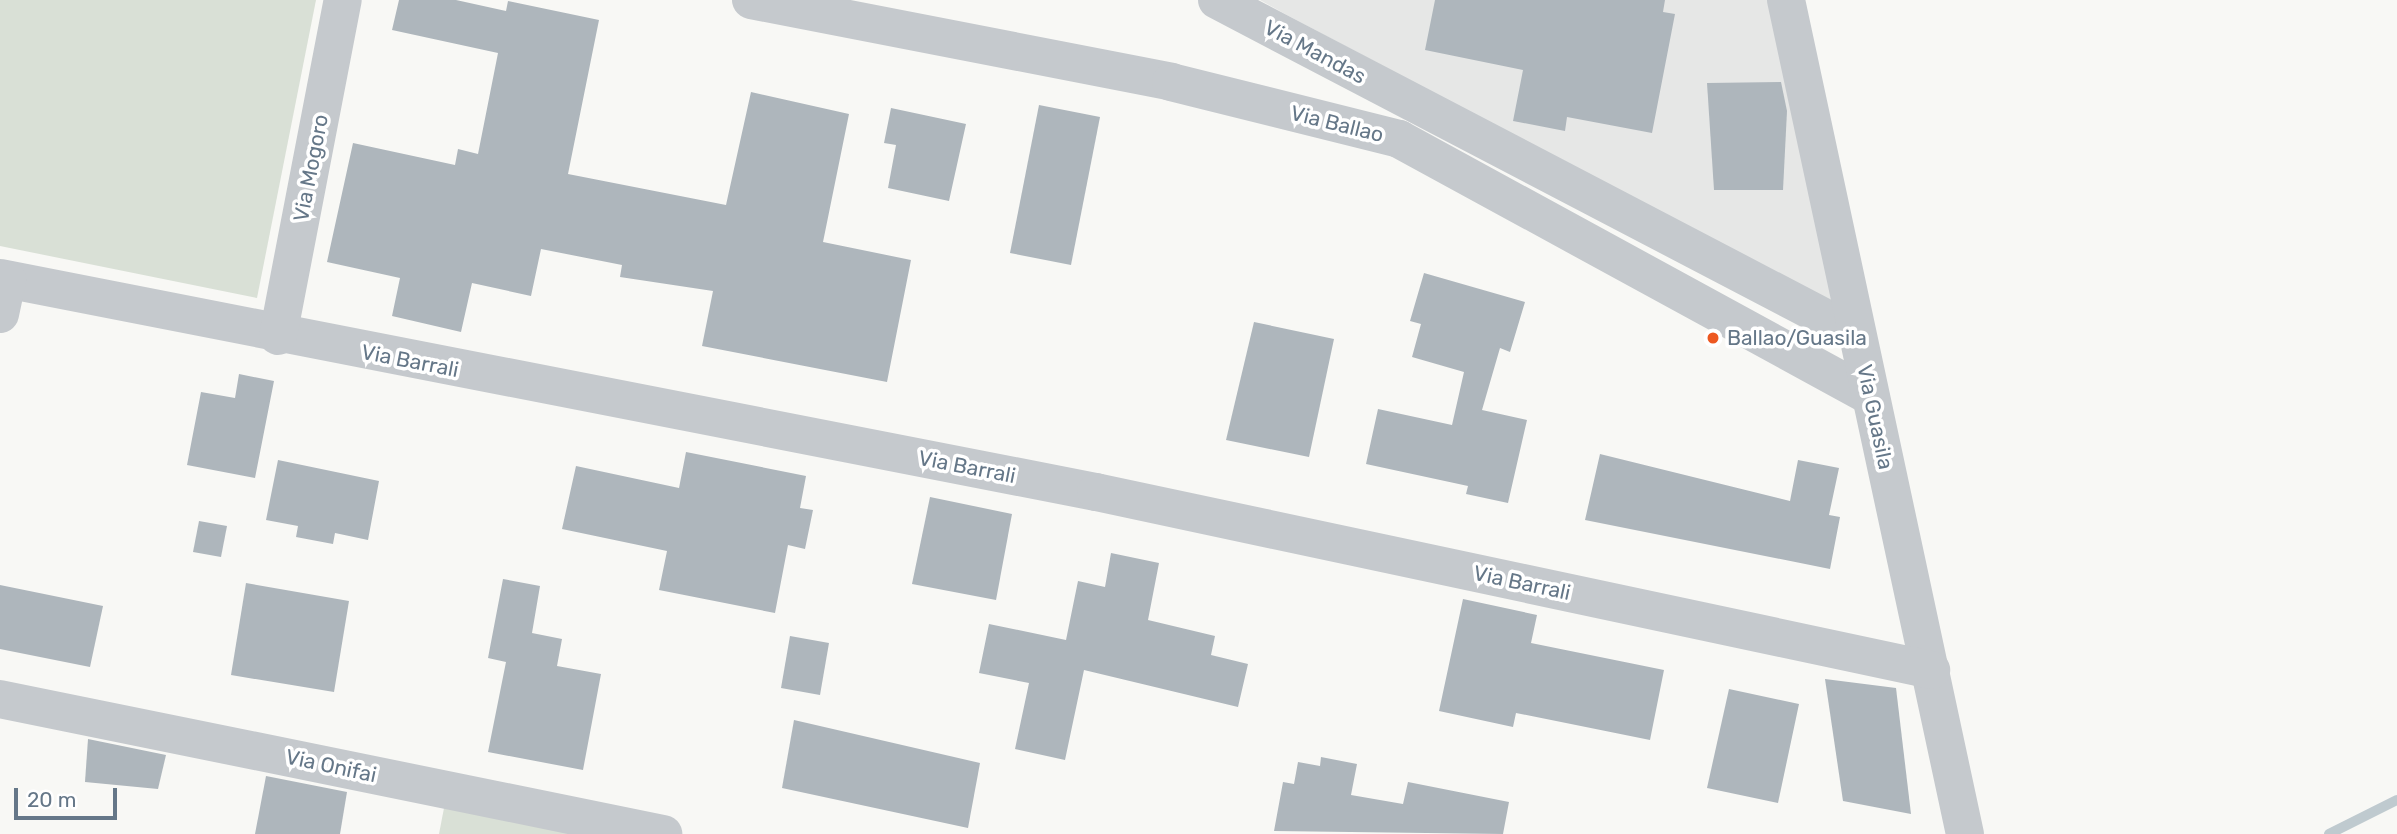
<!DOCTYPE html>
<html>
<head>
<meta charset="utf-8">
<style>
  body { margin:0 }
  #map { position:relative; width:2397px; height:834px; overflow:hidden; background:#f8f8f5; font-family:Rubik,sans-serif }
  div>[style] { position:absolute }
  .built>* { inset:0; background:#e6e7e6 }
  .green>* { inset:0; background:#d9e0d6 }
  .stream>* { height:10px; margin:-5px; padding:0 5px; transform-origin:5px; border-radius:5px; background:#bfcacf }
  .building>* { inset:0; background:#aeb6bc }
  .minor>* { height:38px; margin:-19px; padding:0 19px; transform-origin:19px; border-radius:19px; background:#c5c9cd }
  .dots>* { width:19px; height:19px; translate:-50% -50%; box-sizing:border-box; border:4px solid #fff; border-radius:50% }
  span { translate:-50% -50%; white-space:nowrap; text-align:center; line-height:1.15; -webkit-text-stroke:7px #fff; paint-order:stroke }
  .street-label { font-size:21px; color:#657788 }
  .poi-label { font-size:21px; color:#657788 }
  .left { translate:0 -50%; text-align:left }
  .scale { position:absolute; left:14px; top:788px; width:103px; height:32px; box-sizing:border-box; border:4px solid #657788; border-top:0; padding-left:9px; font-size:21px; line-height:24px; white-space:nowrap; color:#657788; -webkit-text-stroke:5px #fff; paint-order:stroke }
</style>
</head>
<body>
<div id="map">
  <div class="built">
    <i style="clip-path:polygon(1260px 0,1774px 0,1843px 310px,1285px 14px)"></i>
  </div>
  <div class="green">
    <i style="clip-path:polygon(0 0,316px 0,257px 298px,0 246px)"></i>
    <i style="clip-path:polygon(444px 808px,584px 834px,439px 834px)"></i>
  </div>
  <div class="stream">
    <i style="left:2329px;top:834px;width:76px;rotate:-26.6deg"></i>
  </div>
  <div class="building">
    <i style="clip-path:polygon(399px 0,456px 0,506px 11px,508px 1px,599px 20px,568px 174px,726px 205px,751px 92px,849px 114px,823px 242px,911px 260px,887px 382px,702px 346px,713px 291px,620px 277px,622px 265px,541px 249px,531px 296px,472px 283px,461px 332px,392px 316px,400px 278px,327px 262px,353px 143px,455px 165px,458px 149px,478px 154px,498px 53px,392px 30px)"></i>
    <i style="clip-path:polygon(1435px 0,1665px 0,1663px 12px,1675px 14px,1652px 133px,1567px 117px,1565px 131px,1513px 121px,1523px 70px,1425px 50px)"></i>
    <i style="clip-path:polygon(1781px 82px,1787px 111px,1783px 190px,1714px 190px,1707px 83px)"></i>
    <i style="clip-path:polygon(1039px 105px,1100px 117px,1071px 265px,1010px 253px)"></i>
    <i style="clip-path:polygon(891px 108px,966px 124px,949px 201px,888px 188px,896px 145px,884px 143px)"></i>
    <i style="clip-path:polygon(1424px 273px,1525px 302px,1510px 352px,1500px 348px,1482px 410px,1527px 420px,1508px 503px,1466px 494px,1468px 486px,1366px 464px,1378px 409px,1452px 425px,1464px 372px,1412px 357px,1421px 324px,1410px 321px)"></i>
    <i style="clip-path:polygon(1254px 322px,1334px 339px,1309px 457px,1226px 440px)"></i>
    <i style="clip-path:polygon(239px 374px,274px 381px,255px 478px,187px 465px,201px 392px,235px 398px)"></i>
    <i style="clip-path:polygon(686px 452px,806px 476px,800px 508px,813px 510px,805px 549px,788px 545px,775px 613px,659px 590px,667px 551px,562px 529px,576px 466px,679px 488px)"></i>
    <i style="clip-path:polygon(1600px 454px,1790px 501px,1798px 460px,1839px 468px,1829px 515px,1840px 517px,1830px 569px,1585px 520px)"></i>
    <i style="clip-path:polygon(278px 460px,379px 481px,368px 540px,335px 533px,333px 544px,296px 537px,298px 526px,266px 520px)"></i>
    <i style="clip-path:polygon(930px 497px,1012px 514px,996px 600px,912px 584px)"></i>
    <i style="clip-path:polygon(199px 521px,227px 526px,221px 557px,193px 552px)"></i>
    <i style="clip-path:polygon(1111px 553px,1159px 563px,1148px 620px,1215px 636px,1211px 655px,1248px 664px,1238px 707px,1084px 670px,1065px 760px,1015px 749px,1029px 683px,979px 673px,989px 624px,1066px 640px,1078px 581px,1105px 587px)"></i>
    <i style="clip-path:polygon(503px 579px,540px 586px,532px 633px,562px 639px,557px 666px,601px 674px,583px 770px,488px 752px,506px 662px,488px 658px)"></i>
    <i style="clip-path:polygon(246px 583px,349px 601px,334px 692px,231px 675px)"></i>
    <i style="clip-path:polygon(0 585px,103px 606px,90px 667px,0 649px)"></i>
    <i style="clip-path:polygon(1463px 599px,1537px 615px,1531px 643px,1664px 670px,1650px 740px,1516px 713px,1513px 727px,1439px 711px)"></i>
    <i style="clip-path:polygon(790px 636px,829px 643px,820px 695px,781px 688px)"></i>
    <i style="clip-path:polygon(1825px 679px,1896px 688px,1911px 814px,1843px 801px)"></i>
    <i style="clip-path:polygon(1729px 689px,1799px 704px,1778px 803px,1707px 788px)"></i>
    <i style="clip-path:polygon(794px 720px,980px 763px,968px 828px,782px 788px)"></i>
    <i style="clip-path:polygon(88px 739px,166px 755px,158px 789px,85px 782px)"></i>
    <i style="clip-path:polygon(1321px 757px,1357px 764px,1351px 795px,1403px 804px,1408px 782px,1509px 802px,1503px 834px,1274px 831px,1283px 782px,1294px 784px,1298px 762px,1320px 766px)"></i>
    <i style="clip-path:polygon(266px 776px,347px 792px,340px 834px,255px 834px)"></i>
  </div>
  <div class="minor">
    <i style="left:751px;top:0;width:428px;rotate:11deg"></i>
    <i style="left:1171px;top:82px;width:235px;rotate:14deg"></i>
    <i style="left:1399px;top:139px;width:537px;rotate:28.62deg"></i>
    <i style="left:1217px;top:0;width:721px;rotate:27.6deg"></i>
    <i style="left:1786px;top:0;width:853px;rotate:77.89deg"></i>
    <i style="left:0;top:278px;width:1117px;rotate:11.05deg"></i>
    <i style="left:1096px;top:492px;width:854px;rotate:12.03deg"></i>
    <i style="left:0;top:314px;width:35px;rotate:-78deg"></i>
    <i style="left:278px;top:336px;width:342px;rotate:-79.1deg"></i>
    <i style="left:0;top:699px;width:677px;rotate:11.51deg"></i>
  </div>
  <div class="dots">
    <i style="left:1713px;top:338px;background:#ed5820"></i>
  </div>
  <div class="street-label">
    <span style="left:1315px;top:52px;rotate:28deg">Via Mandas</span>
    <span style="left:1337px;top:124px;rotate:14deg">Via Ballao</span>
    <span style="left:311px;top:168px;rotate:-79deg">Via Mogoro</span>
    <span style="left:410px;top:361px;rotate:11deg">Via Barrali</span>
    <span style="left:1875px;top:417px;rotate:78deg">Via Guasila</span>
    <span style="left:967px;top:467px;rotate:11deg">Via Barrali</span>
    <span style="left:1522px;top:583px;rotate:12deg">Via Barrali</span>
    <span style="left:331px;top:766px;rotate:12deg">Via Onifai</span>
  </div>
  <div class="poi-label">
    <span class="left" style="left:1727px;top:338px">Ballao/Guasila</span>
  </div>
  <div class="scale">20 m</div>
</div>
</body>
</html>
